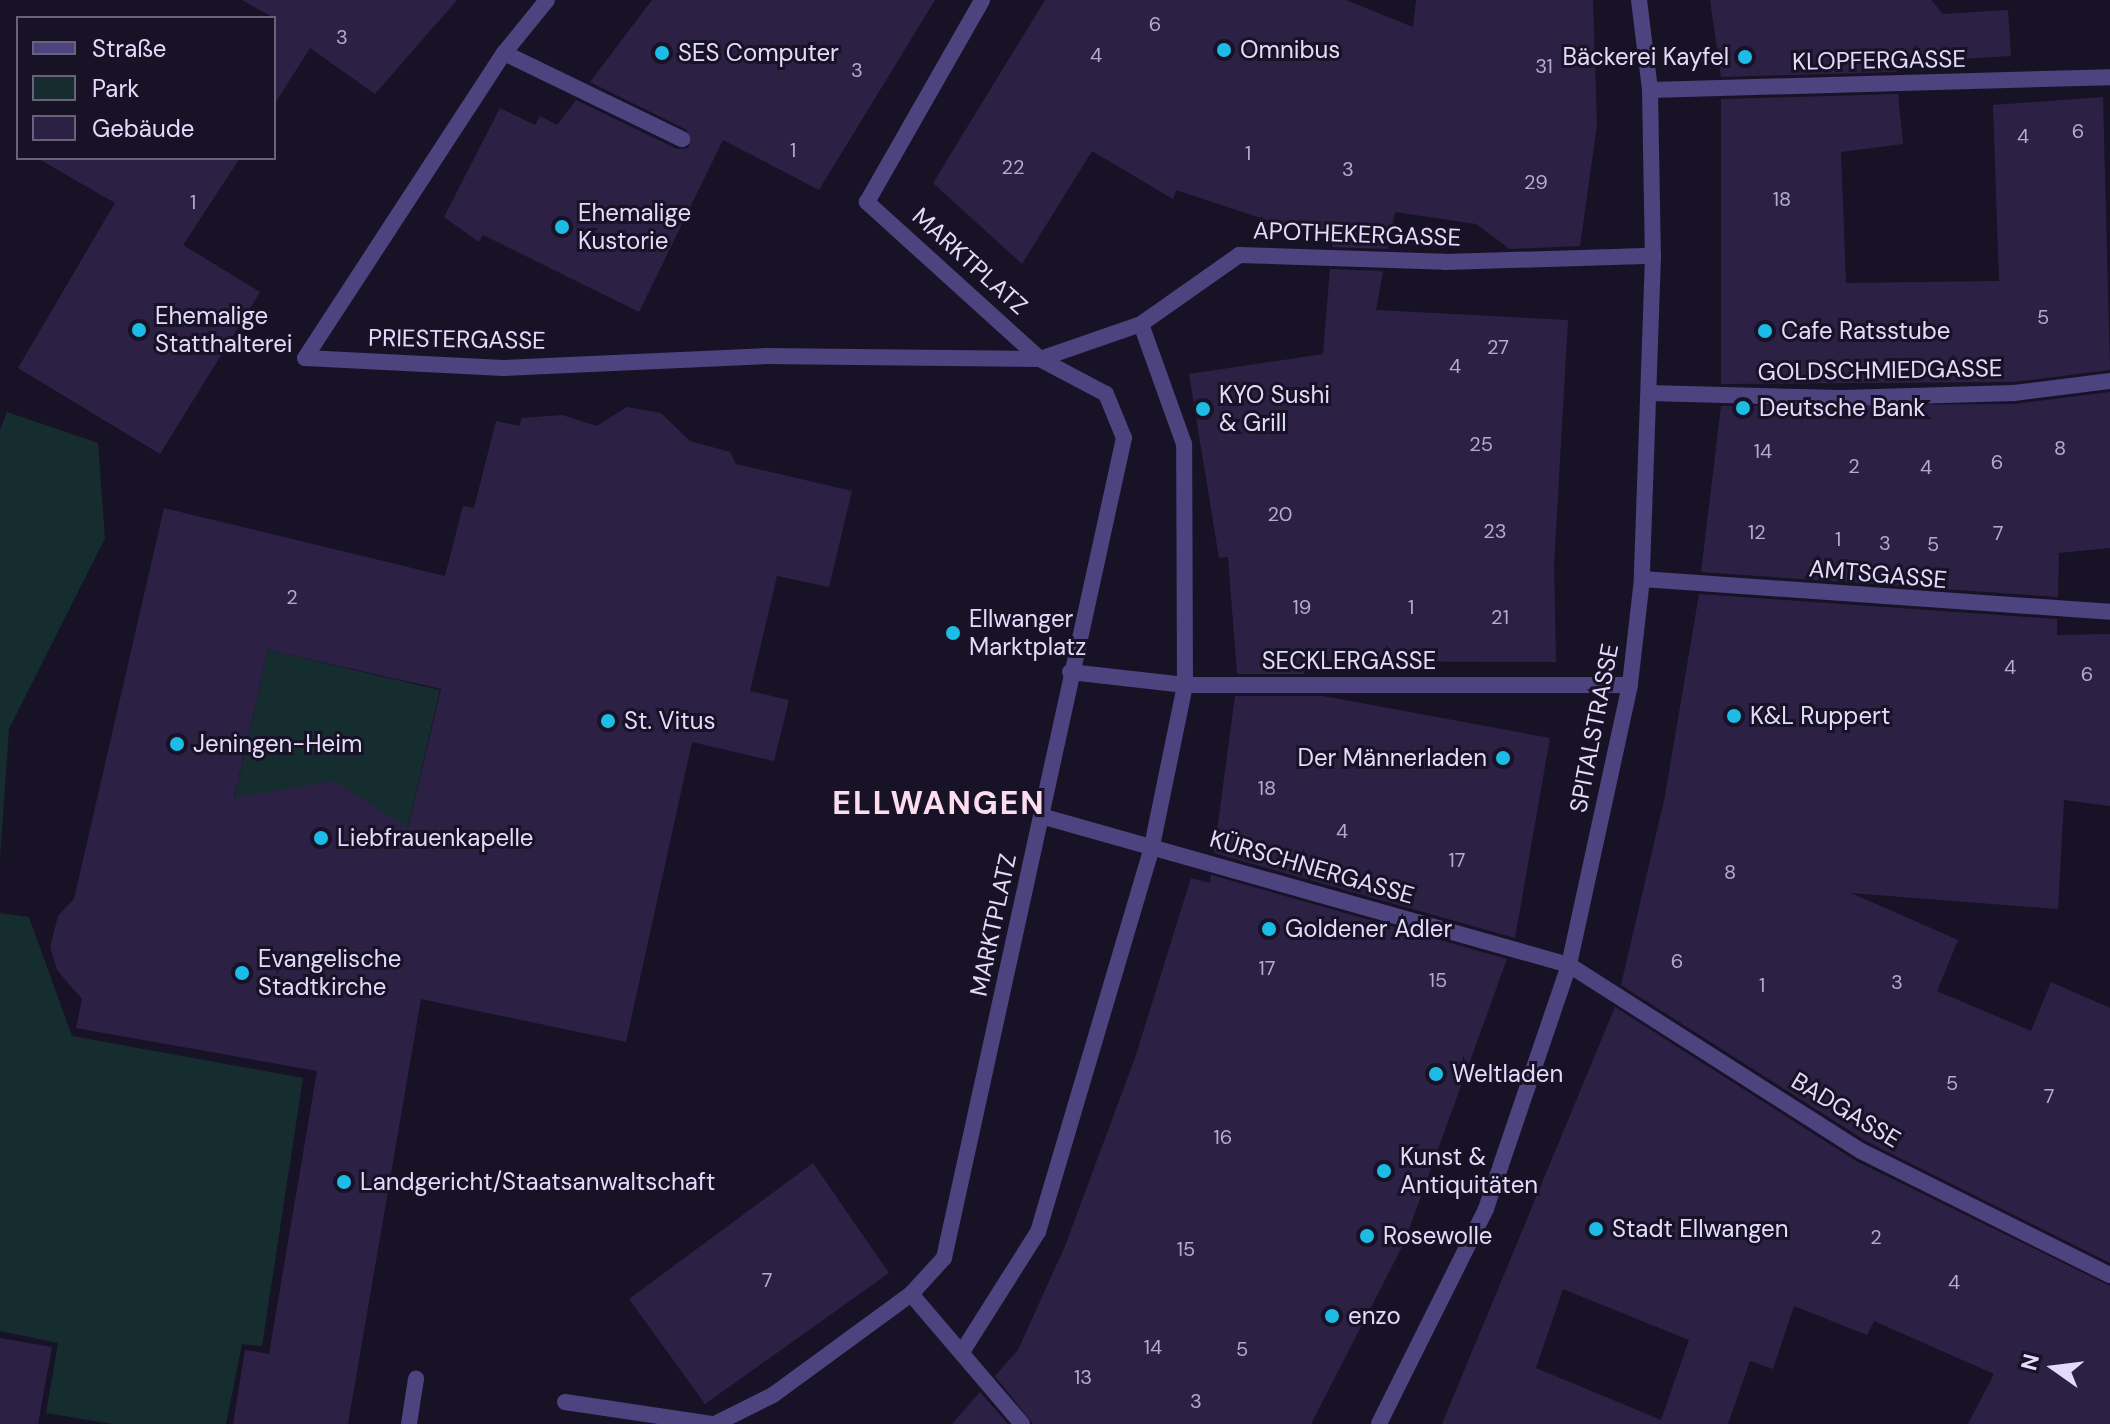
<!DOCTYPE html>
<html>
<head>
<meta charset="utf-8">
<style>
  body { margin:0 }
  #map { position:relative; width:2110px; height:1424px; overflow:hidden; background:#181226; font-family:"DM Sans",sans-serif }
  div>[style] { position:absolute }
  .green>* { inset:0; background:#162d2f }
  .building>* { inset:0; background:#2c2145 }
  .pedestrian>* { height:16px; margin:-8px; padding:0 8px; transform-origin:8px; border-radius:8px; background:#4c437f }
  .minor>* { height:16px; margin:-8px; padding:0 8px; transform-origin:8px; border-radius:8px; background:#4c437f }
  .dots>* { width:22px; height:22px; translate:-50% -50%; box-sizing:border-box; border:4px solid #181226; border-radius:50% }
  span { translate:-50% -50%; white-space:nowrap; text-align:center; line-height:1.15; -webkit-text-stroke:6px #181226; paint-order:stroke }
  .number-label { font-size:20px; color:#b4acce }
  .number-label span { -webkit-text-stroke-width:0 }
  .poi-label { font-size:24px; color:#e2dbfb }
  .left { translate:0 -50%; text-align:left }
  .right { translate:-100% -50%; text-align:right }
  .street-label { font-size:24px; color:#e2dbfb }
  .district-label { font-size:32px; color:#fbdded; font-weight:700; letter-spacing:2px }
  .legend { position:absolute; left:16px; top:16px; width:260px; height:144px; box-sizing:border-box; background:#181226; border:2px solid #69627b; margin:0; padding:10px 14px; list-style:none; font-size:24px; color:#e2dbfb }
  .legend li { display:flex; align-items:center; gap:16px; height:40px }
  .legend b { width:40px; border:2px solid #69627b }
  .north { position:absolute; left:2014px; top:1328px; width:80px; height:80px; -webkit-text-stroke:6px #181226; paint-order:stroke; rotate:284deg; font-size:22px; font-weight:700; line-height:32px; text-align:center; color:#e2dbfb }
  .north::after { content:''; display:block; margin:auto; width:28px; height:36px; background:#e2dbfb; clip-path:polygon(50% 0,100% 100%,50% 72%,0 100%) }
</style>
</head>
<body>
<div id="map">
  <div class="green">
    <i style="clip-path:polygon(7px 412px,98px 443px,105px 538px,9px 729px,0 858px,0 430px)"></i>
    <i style="clip-path:polygon(268px 650px,440px 690px,396px 878px,346px 788px,225px 839px)"></i>
    <i style="clip-path:polygon(0 913px,29px 917px,72px 1036px,303px 1078px,262px 1346px,242px 1344px,226px 1424px,113px 1424px,46px 1413px,58px 1343px,0 1331px)"></i>
  </div>
  <div class="building">
    <i style="clip-path:polygon(242px 0,457px 0,375px 94px,310px 48px,274px 105px,274px 18px)"></i>
    <i style="clip-path:polygon(652px 0,935px 0,819px 190px,723px 140px,639px 312px,483px 235px,479px 242px,444px 217px,500px 108px,535px 125px,540px 116px,557px 125px,576px 100px,677px 149px,689px 148px,687px 130px,590px 82px)"></i>
    <i style="clip-path:polygon(1045px 0,1346px 0,1413px 27px,1416px 0,1593px 0,1597px 125px,1580px 246px,1510px 249px,1476px 224px,1395px 212px,1388px 249px,1332px 247px,1333px 232px,1276px 223px,1176px 190px,1173px 199px,1092px 151px,1022px 264px,933px 183px)"></i>
    <i style="clip-path:polygon(1710px 0,1931px 0,1943px 14px,2008px 10px,2011px 56px,1895px 63px,1896px 72px,1721px 77px)"></i>
    <i style="clip-path:polygon(1898px 94px,1903px 144px,1841px 152px,1846px 283px,1999px 281px,1993px 105px,2103px 97px,2110px 370px,2013px 382px,1721px 384px,1721px 99px)"></i>
    <i style="clip-path:polygon(37px 158px,240px 158px,183px 245px,260px 292px,160px 454px,18px 368px,115px 203px)"></i>
    <i style="clip-path:polygon(1330px 269px,1383px 271px,1376px 310px,1568px 320px,1554px 565px,1556px 662px,1306px 661px,1304px 674px,1237px 674px,1228px 557px,1219px 558px,1189px 374px,1323px 354px)"></i>
    <i style="clip-path:polygon(2110px 392px,2110px 548px,2059px 553px,2058px 597px,1701px 572px,1721px 406px,2014px 404px)"></i>
    <i style="clip-path:polygon(evenodd,627px 407px,661px 413px,690px 441px,730px 452px,736px 464px,852px 491px,829px 587px,777px 576px,750px 691px,789px 700px,774px 761px,692px 742px,626px 1042px,421px 999px,348px 1424px,233px 1424px,245px 1350px,269px 1354px,317px 1071px,76px 1028px,82px 999px,57px 970px,50px 947px,58px 916px,74px 899px,164px 508px,445px 576px,463px 506px,474px 508px,496px 421px,519px 426px,522px 418px,562px 415px,597px 426px,627px 407px,268px 650px,441px 689px,408px 828px,334px 781px,234px 798px,268px 650px)"></i>
    <i style="clip-path:polygon(1699px 594px,2057px 619px,2057px 635px,2110px 634px,2110px 806px,2064px 800px,2058px 909px,1851px 893px,1958px 940px,1937px 991px,2031px 1031px,2051px 982px,2110px 1008px,2110px 1263px,1866px 1141px,1621px 985px,1665px 796px)"></i>
    <i style="clip-path:polygon(1235px 696px,1323px 696px,1550px 738px,1515px 938px,1214px 853px)"></i>
    <i style="clip-path:polygon(1211px 875px,1507px 959px,1404px 1243px,1311px 1424px,1033px 1424px,995px 1376px,1018px 1350px,1065px 1246px,1135px 1058px,1191px 878px,1210px 883px)"></i>
    <i style="clip-path:polygon(evenodd,1615px 1007px,1856px 1161px,2110px 1286px,2110px 1424px,1968px 1424px,1994px 1374px,1874px 1321px,1867px 1335px,1794px 1306px,1773px 1369px,1750px 1361px,1728px 1424px,1442px 1424px,1615px 1007px,1563px 1289px,1689px 1340px,1661px 1420px,1536px 1368px,1563px 1289px)"></i>
    <i style="clip-path:polygon(813px 1163px,889px 1273px,705px 1404px,629px 1299px)"></i>
    <i style="clip-path:polygon(0 1338px,52px 1347px,38px 1424px,0 1424px)"></i>
    <i style="clip-path:polygon(980px 1392px,1008px 1424px,952px 1424px)"></i>
  </div>
  <div class="pedestrian">
    <i style="left:1041px;top:816px;width:549px;rotate:15.76deg"></i>
    <i style="left:1569px;top:965px;width:258px;rotate:108.8deg"></i>
    <i style="left:1486px;top:1209px;width:240px;rotate:116.5deg"></i>
    <i style="left:911px;top:1294px;width:171px;rotate:49.5deg"></i>
    <i style="left:962px;top:1352px;width:142px;rotate:-57.7deg"></i>
    <i style="left:1038px;top:1232px;width:402px;rotate:-73.5deg"></i>
    <i style="left:1152px;top:846px;width:164px;rotate:-78.4deg"></i>
    <i style="left:1185px;top:685px;width:241px;rotate:-90.2deg"></i>
    <i style="left:1184px;top:444px;width:127px;rotate:-109.7deg"></i>
    <i style="left:409px;top:1424px;width:46px;rotate:-81.2deg"></i>
  </div>
  <div class="minor">
    <i style="left:1639px;top:0;width:91px;rotate:83deg"></i>
    <i style="left:1650px;top:90px;width:166px;rotate:89deg"></i>
    <i style="left:1653px;top:256px;width:323px;rotate:92deg"></i>
    <i style="left:1642px;top:579px;width:107px;rotate:96.5deg"></i>
    <i style="left:1630px;top:685px;width:287px;rotate:102.3deg"></i>
    <i style="left:1569px;top:965px;width:346px;rotate:32.5deg"></i>
    <i style="left:1861px;top:1151px;width:278px;rotate:26.5deg"></i>
    <i style="left:504px;top:53px;width:198px;rotate:25.8deg"></i>
    <i style="left:1650px;top:90px;width:460px;rotate:-1.6deg"></i>
    <i style="left:305px;top:358px;width:199px;rotate:2.9deg"></i>
    <i style="left:504px;top:368px;width:260px;rotate:-2.6deg"></i>
    <i style="left:764px;top:356px;width:276px;rotate:0.6deg"></i>
    <i style="left:1040px;top:359px;width:107px;rotate:-19.1deg"></i>
    <i style="left:1141px;top:324px;width:120px;rotate:-35.1deg"></i>
    <i style="left:1239px;top:255px;width:206px;rotate:1.9deg"></i>
    <i style="left:1445px;top:262px;width:208px;rotate:-1.7deg"></i>
    <i style="left:305px;top:358px;width:364px;rotate:-56.9deg"></i>
    <i style="left:504px;top:53px;width:68px;rotate:-50.9deg"></i>
    <i style="left:1649px;top:393px;width:193px;rotate:1.5deg"></i>
    <i style="left:1842px;top:398px;width:172px;rotate:-1.7deg"></i>
    <i style="left:2014px;top:393px;width:97px;rotate:-7.1deg"></i>
    <i style="left:1642px;top:579px;width:469px;rotate:4deg"></i>
    <i style="left:1070px;top:672px;width:116px;rotate:6.4deg"></i>
    <i style="left:1185px;top:685px;width:445px"></i>
    <i style="left:565px;top:1402px;width:150px;rotate:8.5deg"></i>
    <i style="left:715px;top:1424px;width:65px;rotate:-26.6deg"></i>
    <i style="left:773px;top:1395px;width:171px;rotate:-36.2deg"></i>
    <i style="left:911px;top:1294px;width:49px;rotate:-47.5deg"></i>
    <i style="left:944px;top:1258px;width:840px;rotate:-77.62deg"></i>
    <i style="left:1124px;top:438px;width:48px;rotate:-112.2deg"></i>
    <i style="left:1106px;top:394px;width:75px;rotate:-152.1deg"></i>
    <i style="left:1040px;top:359px;width:234px;rotate:-137.8deg"></i>
    <i style="left:867px;top:202px;width:232px;rotate:-60.3deg"></i>
  </div>
  <div class="dots">
    <i style="left:1224px;top:50px;background:#1dbce5"></i>
    <i style="left:662px;top:53px;background:#1dbce5"></i>
    <i style="left:1745px;top:57px;background:#1dbce5"></i>
    <i style="left:562px;top:227px;background:#1dbce5"></i>
    <i style="left:139px;top:330px;background:#1dbce5"></i>
    <i style="left:1765px;top:331px;background:#1dbce5"></i>
    <i style="left:1743px;top:408px;background:#1dbce5"></i>
    <i style="left:1203px;top:409px;background:#1dbce5"></i>
    <i style="left:953px;top:633px;background:#1dbce5"></i>
    <i style="left:1734px;top:716px;background:#1dbce5"></i>
    <i style="left:608px;top:721px;background:#1dbce5"></i>
    <i style="left:177px;top:744px;background:#1dbce5"></i>
    <i style="left:1503px;top:758px;background:#1dbce5"></i>
    <i style="left:321px;top:838px;background:#1dbce5"></i>
    <i style="left:1269px;top:929px;background:#1dbce5"></i>
    <i style="left:242px;top:973px;background:#1dbce5"></i>
    <i style="left:1436px;top:1074px;background:#1dbce5"></i>
    <i style="left:1384px;top:1171px;background:#1dbce5"></i>
    <i style="left:344px;top:1182px;background:#1dbce5"></i>
    <i style="left:1596px;top:1229px;background:#1dbce5"></i>
    <i style="left:1367px;top:1236px;background:#1dbce5"></i>
    <i style="left:1332px;top:1316px;background:#1dbce5"></i>
  </div>
  <div class="number-label">
    <span style="left:1155px;top:24px">6</span>
    <span style="left:342px;top:37px">3</span>
    <span style="left:1096px;top:55px">4</span>
    <span style="left:1544px;top:66px">31</span>
    <span style="left:857px;top:70px">3</span>
    <span style="left:2078px;top:131px">6</span>
    <span style="left:2023px;top:136px">4</span>
    <span style="left:793px;top:150px">1</span>
    <span style="left:1248px;top:153px">1</span>
    <span style="left:1013px;top:167px">22</span>
    <span style="left:1348px;top:169px">3</span>
    <span style="left:1536px;top:182px">29</span>
    <span style="left:1782px;top:199px">18</span>
    <span style="left:193px;top:202px">1</span>
    <span style="left:2043px;top:317px">5</span>
    <span style="left:1498px;top:347px">27</span>
    <span style="left:1455px;top:366px">4</span>
    <span style="left:1481px;top:444px">25</span>
    <span style="left:2060px;top:448px">8</span>
    <span style="left:1763px;top:451px">14</span>
    <span style="left:1997px;top:462px">6</span>
    <span style="left:1854px;top:466px">2</span>
    <span style="left:1926px;top:467px">4</span>
    <span style="left:1280px;top:514px">20</span>
    <span style="left:1495px;top:531px">23</span>
    <span style="left:1757px;top:532px">12</span>
    <span style="left:1998px;top:533px">7</span>
    <span style="left:1838px;top:539px">1</span>
    <span style="left:1885px;top:543px">3</span>
    <span style="left:1933px;top:544px">5</span>
    <span style="left:292px;top:597px">2</span>
    <span style="left:1302px;top:607px">19</span>
    <span style="left:1411px;top:607px">1</span>
    <span style="left:1500px;top:617px">21</span>
    <span style="left:2010px;top:667px">4</span>
    <span style="left:2087px;top:674px">6</span>
    <span style="left:1267px;top:788px">18</span>
    <span style="left:1342px;top:831px">4</span>
    <span style="left:1457px;top:860px">17</span>
    <span style="left:1730px;top:872px">8</span>
    <span style="left:1677px;top:961px">6</span>
    <span style="left:1267px;top:968px">17</span>
    <span style="left:1438px;top:980px">15</span>
    <span style="left:1897px;top:982px">3</span>
    <span style="left:1762px;top:985px">1</span>
    <span style="left:1952px;top:1083px">5</span>
    <span style="left:2049px;top:1096px">7</span>
    <span style="left:1223px;top:1137px">16</span>
    <span style="left:1876px;top:1237px">2</span>
    <span style="left:1186px;top:1249px">15</span>
    <span style="left:767px;top:1280px">7</span>
    <span style="left:1954px;top:1282px">4</span>
    <span style="left:1153px;top:1347px">14</span>
    <span style="left:1242px;top:1349px">5</span>
    <span style="left:1083px;top:1377px">13</span>
    <span style="left:1196px;top:1401px">3</span>
  </div>
  <div class="poi-label">
    <span class="left" style="left:1240px;top:50px">Omnibus</span>
    <span class="left" style="left:678px;top:53px">SES Computer</span>
    <span class="right" style="left:1729px;top:57px">Bäckerei Kayfel</span>
    <span class="left" style="left:578px;top:227px">Ehemalige<br>Kustorie</span>
    <span class="left" style="left:155px;top:330px">Ehemalige<br>Statthalterei</span>
    <span class="left" style="left:1781px;top:331px">Cafe Ratsstube</span>
    <span class="left" style="left:1219px;top:409px">KYO Sushi<br>&amp; Grill</span>
    <span class="left" style="left:1759px;top:408px">Deutsche Bank</span>
    <span class="left" style="left:969px;top:633px">Ellwanger<br>Marktplatz</span>
    <span class="left" style="left:1750px;top:716px">K&amp;L Ruppert</span>
    <span class="left" style="left:624px;top:721px">St. Vitus</span>
    <span class="left" style="left:193px;top:744px">Jeningen-Heim</span>
    <span class="right" style="left:1487px;top:758px">Der Männerladen</span>
    <span class="left" style="left:337px;top:838px">Liebfrauenkapelle</span>
    <span class="left" style="left:1285px;top:929px">Goldener Adler</span>
    <span class="left" style="left:258px;top:973px">Evangelische<br>Stadtkirche</span>
    <span class="left" style="left:1452px;top:1074px">Weltladen</span>
    <span class="left" style="left:1400px;top:1171px">Kunst &amp;<br>Antiquitäten</span>
    <span class="left" style="left:360px;top:1182px">Landgericht/Staatsanwaltschaft</span>
    <span class="left" style="left:1612px;top:1229px">Stadt Ellwangen</span>
    <span class="left" style="left:1383px;top:1236px">Rosewolle</span>
    <span class="left" style="left:1348px;top:1316px">enzo</span>
  </div>
  <div class="street-label">
    <span style="left:1879px;top:60px;rotate:-1deg">KLOPFERGASSE</span>
    <span style="left:1357px;top:234px;rotate:2deg">APOTHEKERGASSE</span>
    <span style="left:970px;top:261px;rotate:42deg">MARKTPLATZ</span>
    <span style="left:457px;top:339px;rotate:1deg">PRIESTERGASSE</span>
    <span style="left:1880px;top:370px;rotate:-1deg">GOLDSCHMIEDGASSE</span>
    <span style="left:1878px;top:574px;rotate:5deg">AMTSGASSE</span>
    <span style="left:1349px;top:661px">SECKLERGASSE</span>
    <span style="left:1594px;top:728px;rotate:-79deg">SPITALSTRASSE</span>
    <span style="left:1312px;top:867px;rotate:16deg">KÜRSCHNERGASSE</span>
    <span style="left:993px;top:925px;rotate:-78deg">MARKTPLATZ</span>
    <span style="left:1846px;top:1110px;rotate:31deg">BADGASSE</span>
  </div>
  <div class="district-label">
    <span style="left:939px;top:803px">ELLWANGEN</span>
  </div>
  <ul class="legend">
  <li><b style="height:10px;background:#4c437f"></b>Straße</li>
  <li><b style="height:22px;background:#162d2f"></b>Park</li>
  <li><b style="height:22px;background:#2c2145"></b>Gebäude</li>
  </ul>
  <div class="north">N</div>
</div>
</body>
</html>
